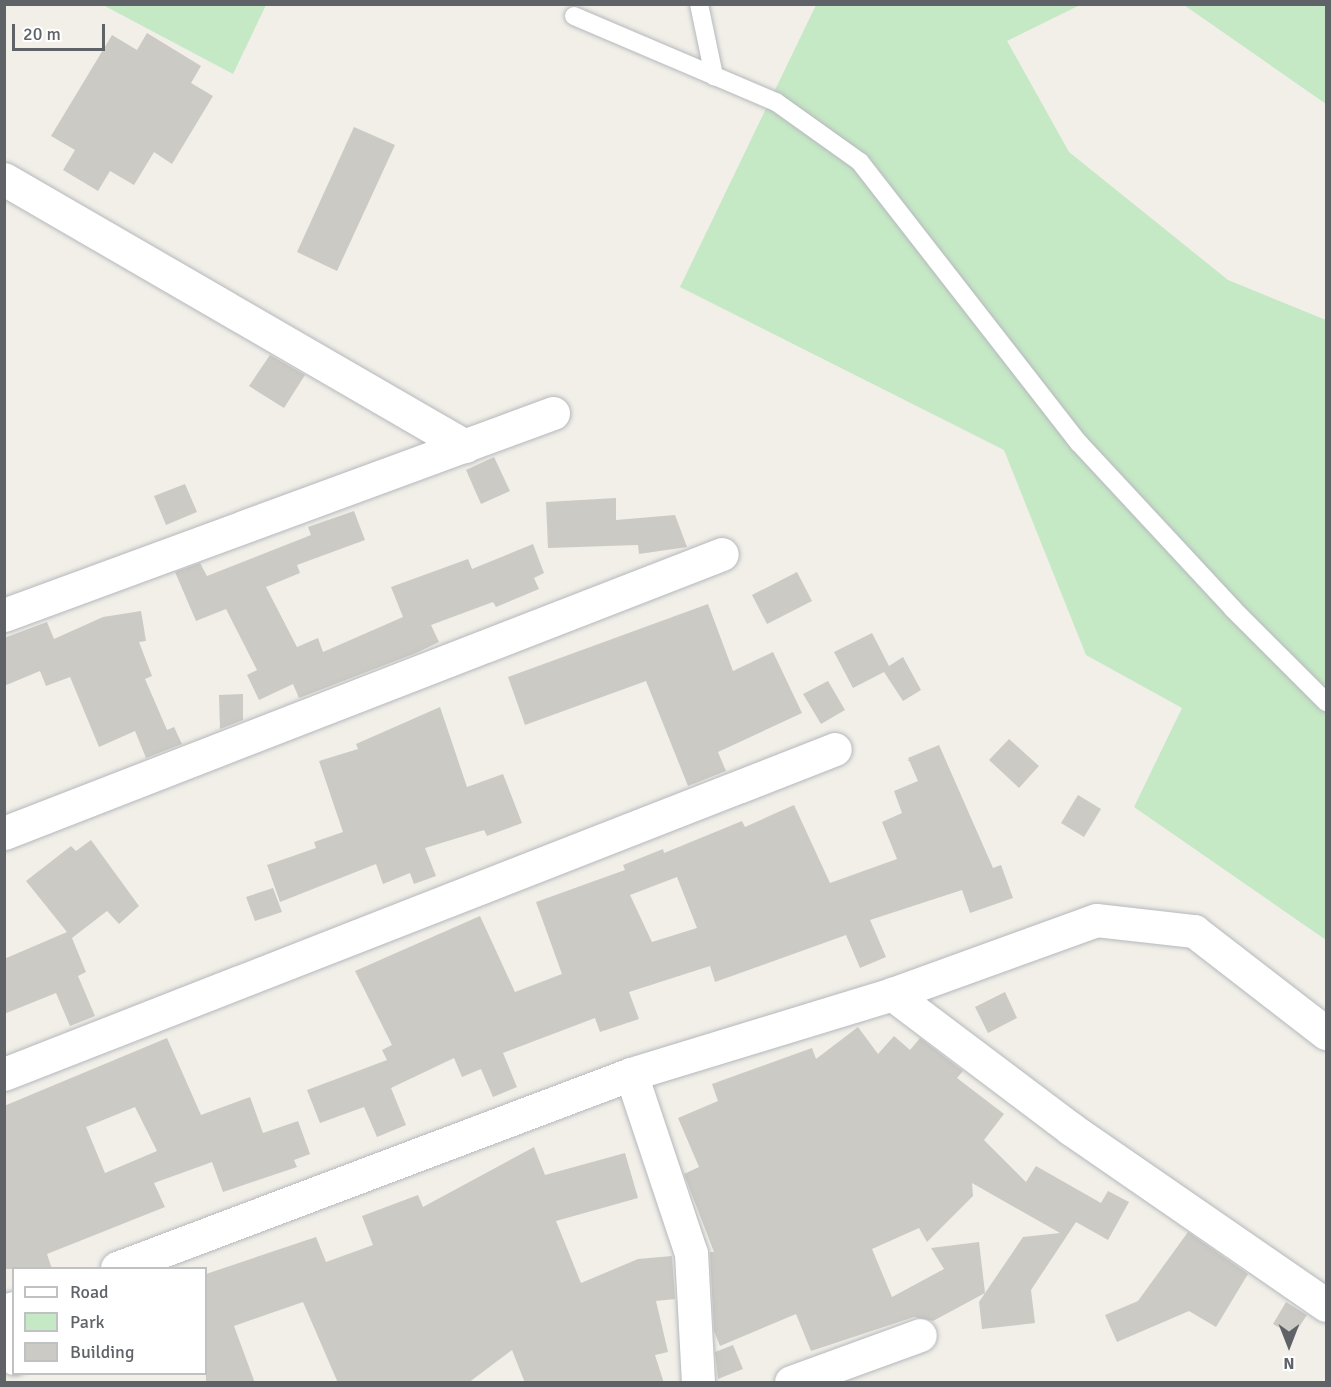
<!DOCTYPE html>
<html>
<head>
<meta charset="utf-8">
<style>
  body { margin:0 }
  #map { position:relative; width:1331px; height:1387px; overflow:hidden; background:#f1efe8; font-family:Signika,sans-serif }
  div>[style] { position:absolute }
  .green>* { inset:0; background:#c5e8c5 }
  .building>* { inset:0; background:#cccac5 }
  .roads { filter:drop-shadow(0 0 2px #b5b8bc) drop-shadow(0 0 2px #b5b8bc) }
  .service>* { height:18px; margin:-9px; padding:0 9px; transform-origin:9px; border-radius:9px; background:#fff }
  .minor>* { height:33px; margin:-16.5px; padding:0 16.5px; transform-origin:16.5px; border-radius:16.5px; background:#fff }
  span { translate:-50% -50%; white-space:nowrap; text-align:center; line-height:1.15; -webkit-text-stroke:6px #fff; paint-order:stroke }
  .frame { position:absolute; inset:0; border:6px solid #5f6368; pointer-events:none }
  .legend { position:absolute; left:12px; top:1267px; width:195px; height:108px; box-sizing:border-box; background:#fff; border:2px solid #bfc1c3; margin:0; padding:8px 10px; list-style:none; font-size:18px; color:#5f6368 }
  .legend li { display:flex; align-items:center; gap:12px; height:30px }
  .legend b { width:30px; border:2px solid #bfc1c3 }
  .north { position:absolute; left:1259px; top:1315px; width:60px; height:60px; -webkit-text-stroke:4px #fff; paint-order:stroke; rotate:180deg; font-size:16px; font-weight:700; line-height:24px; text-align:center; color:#5f6368 }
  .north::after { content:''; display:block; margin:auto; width:21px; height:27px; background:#5f6368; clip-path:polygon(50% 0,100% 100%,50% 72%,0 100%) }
  .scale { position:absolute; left:12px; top:24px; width:93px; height:27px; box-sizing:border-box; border:3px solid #5f6368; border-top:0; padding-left:8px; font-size:18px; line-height:21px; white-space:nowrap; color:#5f6368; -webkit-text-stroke:4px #fff; paint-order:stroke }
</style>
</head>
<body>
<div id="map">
  <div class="green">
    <i style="clip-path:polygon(103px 5px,266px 5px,233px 74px)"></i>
    <i style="clip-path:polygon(816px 5px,1080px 5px,1007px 41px,1069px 152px,1228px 280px,1326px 320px,1326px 940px,1134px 807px,1182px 708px,1086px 655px,1004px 450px,680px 287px)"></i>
    <i style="clip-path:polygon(1184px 5px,1326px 5px,1326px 104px)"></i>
  </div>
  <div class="building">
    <i style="clip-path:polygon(147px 33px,201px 66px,191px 83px,213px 96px,172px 164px,154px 152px,134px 185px,110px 171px,98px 191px,63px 170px,75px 150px,51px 136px,112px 35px,137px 50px)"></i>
    <i style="clip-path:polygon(354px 127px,395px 145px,337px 271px,297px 252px)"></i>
    <i style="clip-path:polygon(270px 355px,305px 375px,284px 408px,249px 386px)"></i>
    <i style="clip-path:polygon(494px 457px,510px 491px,481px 504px,466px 470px)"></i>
    <i style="clip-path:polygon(185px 484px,197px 512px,166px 525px,154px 496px)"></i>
    <i style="clip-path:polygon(616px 498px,616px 520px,675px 515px,687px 547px,639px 554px,638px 545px,548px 548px,546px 502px)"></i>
    <i style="clip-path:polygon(354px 511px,365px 540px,297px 565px,300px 573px,266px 587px,297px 647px,318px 638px,323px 652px,403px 617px,391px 587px,468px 559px,472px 569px,533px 544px,544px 573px,534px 578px,539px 589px,496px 607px,493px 602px,431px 625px,439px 642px,416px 653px,299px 698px,293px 684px,259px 700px,247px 675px,257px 670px,226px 609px,196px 621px,175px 572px,200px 563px,207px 576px,311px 535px,308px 527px)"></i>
    <i style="clip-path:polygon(797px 572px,812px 601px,767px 624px,752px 595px)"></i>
    <i style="clip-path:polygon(708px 604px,733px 671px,773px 652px,802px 713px,718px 752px,726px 771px,688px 786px,646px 681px,525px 725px,508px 677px)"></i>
    <i style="clip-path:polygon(141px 611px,146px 641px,139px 642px,152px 676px,145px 679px,167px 730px,174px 727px,182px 744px,146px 758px,135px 731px,99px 747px,70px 677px,46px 686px,40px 671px,4px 686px,4px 638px,47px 622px,54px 639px,103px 617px)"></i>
    <i style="clip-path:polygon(872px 633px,889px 666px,903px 657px,921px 690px,903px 701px,884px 672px,853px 688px,834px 652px)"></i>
    <i style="clip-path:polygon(828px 681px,845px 710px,821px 724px,803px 694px)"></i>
    <i style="clip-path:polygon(243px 694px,243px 720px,220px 729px,219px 695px)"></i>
    <i style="clip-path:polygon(440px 707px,467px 787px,503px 774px,522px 823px,487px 836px,484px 830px,425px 848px,436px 876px,414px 884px,410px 873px,383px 884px,376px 864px,280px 902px,267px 865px,316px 848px,314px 842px,343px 832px,319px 761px,358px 749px,356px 744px)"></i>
    <i style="clip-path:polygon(1009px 739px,1039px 766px,1019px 788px,989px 760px)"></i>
    <i style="clip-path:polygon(evenodd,939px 745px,993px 868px,1001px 865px,1013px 898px,970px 913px,962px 890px,870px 920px,886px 957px,860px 968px,846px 935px,715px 982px,710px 966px,629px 992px,639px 1019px,600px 1032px,595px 1018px,503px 1053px,517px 1087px,493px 1097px,481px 1069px,462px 1077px,454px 1058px,391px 1088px,406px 1125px,377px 1137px,364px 1107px,320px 1123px,307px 1090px,387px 1060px,382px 1050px,392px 1045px,355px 971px,480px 916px,515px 992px,562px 974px,536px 902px,625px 870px,623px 865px,663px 849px,664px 853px,742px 821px,745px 827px,794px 805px,830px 883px,897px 859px,882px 822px,902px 813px,894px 791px,918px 781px,908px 758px,939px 745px,677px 877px,697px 928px,652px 942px,630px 895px,677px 877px)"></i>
    <i style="clip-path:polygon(1078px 795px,1101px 809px,1084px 837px,1061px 823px)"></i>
    <i style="clip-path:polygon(91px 840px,139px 906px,119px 924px,107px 911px,72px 938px,86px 972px,78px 976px,95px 1016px,70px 1026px,56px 993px,4px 1014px,4px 959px,67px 932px,26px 881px,71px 846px,76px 851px)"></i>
    <i style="clip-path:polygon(273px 888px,282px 912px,255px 921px,246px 897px)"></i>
    <i style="clip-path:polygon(1005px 992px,1017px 1018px,988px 1033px,975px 1007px)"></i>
    <i style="clip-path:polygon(858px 1027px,878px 1054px,894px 1036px,910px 1050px,920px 1038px,963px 1071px,957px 1078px,1004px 1114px,984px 1140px,1026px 1182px,1036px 1166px,1101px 1203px,1108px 1191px,1129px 1202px,1108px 1240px,1076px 1222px,1031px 1290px,1035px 1323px,982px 1329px,979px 1302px,1023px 1237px,1060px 1233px,972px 1183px,973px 1196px,927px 1242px,919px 1228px,872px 1249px,892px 1297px,944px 1269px,931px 1248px,979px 1242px,985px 1293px,933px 1321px,914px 1317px,811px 1351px,796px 1314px,720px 1346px,714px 1331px,710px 1252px,714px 1252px,684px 1174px,699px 1167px,678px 1118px,718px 1101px,712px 1084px,812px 1048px,816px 1059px)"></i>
    <i style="clip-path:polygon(evenodd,167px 1038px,201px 1115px,250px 1097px,263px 1133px,298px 1121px,310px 1154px,294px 1160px,297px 1167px,223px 1192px,212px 1162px,154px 1183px,165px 1207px,47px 1254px,52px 1269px,4px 1269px,4px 1106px,167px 1038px,135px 1107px,157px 1151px,105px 1173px,86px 1127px,135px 1107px)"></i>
    <i style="clip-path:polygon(534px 1147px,545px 1175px,625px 1153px,638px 1198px,556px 1221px,581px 1283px,638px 1259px,672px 1256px,675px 1299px,656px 1301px,668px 1352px,655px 1355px,664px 1383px,525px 1383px,512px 1350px,468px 1383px,338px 1383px,303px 1302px,234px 1326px,255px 1383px,206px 1383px,206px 1274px,316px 1237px,326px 1262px,373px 1245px,362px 1216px,418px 1195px,423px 1207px)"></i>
    <i style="clip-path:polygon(1188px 1232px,1248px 1274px,1216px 1327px,1189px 1311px,1117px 1342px,1105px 1315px,1138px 1301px)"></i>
    <i style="clip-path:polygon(1286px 1302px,1307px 1315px,1293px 1336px,1273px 1324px)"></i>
    <i style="clip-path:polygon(733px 1345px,743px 1369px,718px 1379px,715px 1352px)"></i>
  </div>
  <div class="roads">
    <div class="service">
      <i style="left:699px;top:4px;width:74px;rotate:78.2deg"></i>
      <i style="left:574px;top:16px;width:220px;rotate:23.1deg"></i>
      <i style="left:776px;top:102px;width:103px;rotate:35.5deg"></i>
      <i style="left:860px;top:162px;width:356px;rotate:52.1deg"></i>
      <i style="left:1079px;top:443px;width:226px;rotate:47.1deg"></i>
      <i style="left:1233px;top:609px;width:132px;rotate:45deg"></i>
    </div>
    <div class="minor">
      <i style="left:4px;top:179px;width:533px;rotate:30.08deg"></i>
      <i style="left:4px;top:615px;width:585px;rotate:-20.2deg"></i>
      <i style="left:4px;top:833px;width:770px;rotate:-21.24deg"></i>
      <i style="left:892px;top:994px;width:224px;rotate:37deg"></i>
      <i style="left:1071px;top:1129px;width:310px;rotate:34.6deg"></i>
      <i style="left:4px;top:1074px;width:892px;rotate:-21.36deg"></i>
      <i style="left:631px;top:1074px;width:189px;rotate:71.5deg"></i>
      <i style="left:691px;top:1253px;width:129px;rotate:86.9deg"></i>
      <i style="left:117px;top:1268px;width:549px;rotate:-20.68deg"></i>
      <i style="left:631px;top:1074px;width:273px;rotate:-17deg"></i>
      <i style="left:892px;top:994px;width:217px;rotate:-19.9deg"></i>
      <i style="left:1096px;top:920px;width:99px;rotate:6.4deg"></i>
      <i style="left:1194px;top:931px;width:167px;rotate:37.7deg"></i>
      <i style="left:4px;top:1311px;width:10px;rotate:-17deg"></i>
      <i style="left:4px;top:1333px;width:27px;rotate:68deg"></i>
      <i style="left:791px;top:1382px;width:137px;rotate:-20deg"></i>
    </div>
  </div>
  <div class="frame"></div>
  <ul class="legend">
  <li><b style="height:8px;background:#fff"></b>Road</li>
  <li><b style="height:16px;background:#c5e8c5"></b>Park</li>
  <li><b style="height:16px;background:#cccac5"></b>Building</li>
  </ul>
  <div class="north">N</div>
  <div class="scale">20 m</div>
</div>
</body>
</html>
